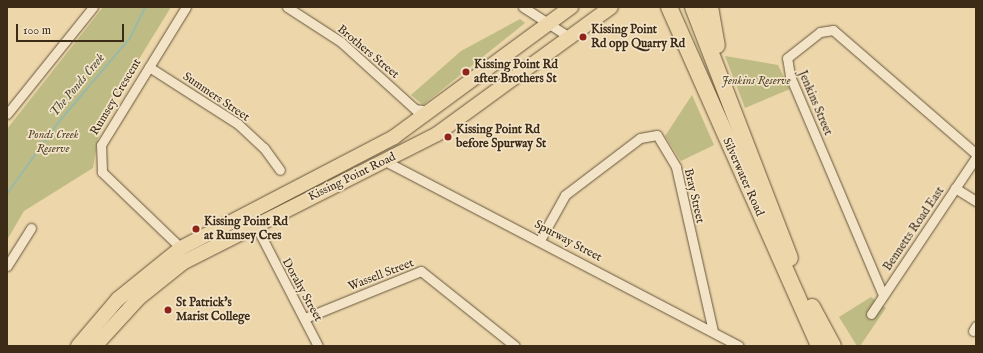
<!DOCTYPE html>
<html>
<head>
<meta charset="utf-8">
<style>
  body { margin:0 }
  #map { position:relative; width:983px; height:353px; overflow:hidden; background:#ecd6aa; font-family:"IM FELL English",serif }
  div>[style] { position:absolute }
  .green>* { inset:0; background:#bebc84 }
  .stream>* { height:2px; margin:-1px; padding:0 1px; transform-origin:1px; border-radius:1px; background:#99b9a9 }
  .roads { filter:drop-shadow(0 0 1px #67563c) drop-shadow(0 0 1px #67563c) }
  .street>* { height:9px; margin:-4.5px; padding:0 4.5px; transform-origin:4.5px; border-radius:4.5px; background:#f3e4c8 }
  .primary>* { height:14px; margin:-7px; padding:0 7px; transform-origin:7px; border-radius:7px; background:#ecd6aa }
  .highway>* { height:16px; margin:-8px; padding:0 8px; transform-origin:8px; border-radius:8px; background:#ecd6aa }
  .dots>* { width:11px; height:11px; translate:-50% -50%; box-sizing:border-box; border:2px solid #f3e4c8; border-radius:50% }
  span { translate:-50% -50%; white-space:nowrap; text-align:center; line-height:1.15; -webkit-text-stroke:3.5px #f3e4c8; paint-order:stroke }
  .poi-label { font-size:12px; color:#3b2b17; font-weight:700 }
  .left { translate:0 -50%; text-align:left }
  .street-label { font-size:12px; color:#3b2b17 }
  .park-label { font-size:12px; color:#55482d; font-style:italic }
  .water-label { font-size:13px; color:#524e3c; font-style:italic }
  .frame { position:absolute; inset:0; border:8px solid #3b2b17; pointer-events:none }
  .scale { position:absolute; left:16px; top:24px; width:108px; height:18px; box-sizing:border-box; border:2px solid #3b2b17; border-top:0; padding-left:5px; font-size:12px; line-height:14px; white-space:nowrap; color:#3b2b17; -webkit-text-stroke:3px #f3e4c8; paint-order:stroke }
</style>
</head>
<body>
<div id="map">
  <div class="green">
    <i style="clip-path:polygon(103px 7px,171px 7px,101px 121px,93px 168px,24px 211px,7px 240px,7px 129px)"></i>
    <i style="clip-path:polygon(520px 19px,525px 23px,423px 105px,411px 95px,461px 51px)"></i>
    <i style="clip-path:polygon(725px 56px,778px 65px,790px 89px,745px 108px)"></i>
    <i style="clip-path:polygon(692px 95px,714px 145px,681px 161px,665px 136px)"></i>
    <i style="clip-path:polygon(871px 297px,886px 308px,860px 346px,857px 346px,839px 317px)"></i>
  </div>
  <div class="stream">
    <i style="left:7px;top:194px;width:86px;rotate:-54.5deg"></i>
    <i style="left:57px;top:124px;width:113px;rotate:-49.7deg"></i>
    <i style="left:130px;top:38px;width:34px;rotate:-64deg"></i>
  </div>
  <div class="roads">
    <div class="street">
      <i style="left:287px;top:7px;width:64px;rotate:32.9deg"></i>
      <i style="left:341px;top:42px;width:100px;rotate:42.2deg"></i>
      <i style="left:415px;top:109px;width:14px;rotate:8deg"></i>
      <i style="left:523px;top:7px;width:57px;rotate:32.9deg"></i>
      <i style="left:149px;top:67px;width:106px;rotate:32.6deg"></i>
      <i style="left:238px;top:124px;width:35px;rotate:43deg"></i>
      <i style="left:264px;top:148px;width:27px;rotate:54deg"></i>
      <i style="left:7px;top:114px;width:137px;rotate:-51.2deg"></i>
      <i style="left:385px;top:161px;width:399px;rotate:27.6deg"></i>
      <i style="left:955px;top:188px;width:25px;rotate:32deg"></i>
      <i style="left:255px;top:224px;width:137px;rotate:62.7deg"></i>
      <i style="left:540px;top:240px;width:51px;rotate:-60.9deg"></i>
      <i style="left:565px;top:195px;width:94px;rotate:-37.2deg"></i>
      <i style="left:640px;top:138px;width:17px;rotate:-10deg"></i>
      <i style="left:657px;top:135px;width:37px;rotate:59deg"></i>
      <i style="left:676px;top:167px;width:168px;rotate:77.3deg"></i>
      <i style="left:181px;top:248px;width:110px;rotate:-136.1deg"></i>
      <i style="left:102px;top:172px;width:27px;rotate:-92deg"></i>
      <i style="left:101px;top:145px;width:162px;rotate:-58.4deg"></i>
      <i style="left:7px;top:266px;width:45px;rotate:-57.7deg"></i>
      <i style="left:883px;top:295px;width:238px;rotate:-113deg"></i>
      <i style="left:790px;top:76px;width:18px;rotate:-99deg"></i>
      <i style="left:787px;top:58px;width:42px;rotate:-38.2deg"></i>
      <i style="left:820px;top:32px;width:13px;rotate:-9deg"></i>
      <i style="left:833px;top:30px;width:189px;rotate:40.9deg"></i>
      <i style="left:871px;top:314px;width:189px;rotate:-56.2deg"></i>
      <i style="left:305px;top:318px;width:125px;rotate:-22.1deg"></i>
      <i style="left:421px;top:271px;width:120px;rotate:38.6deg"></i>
      <i style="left:973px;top:331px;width:6px;rotate:-59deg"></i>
    </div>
    <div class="primary">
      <i style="left:78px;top:346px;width:62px;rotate:-49.6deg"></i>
      <i style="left:118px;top:299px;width:81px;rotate:-39deg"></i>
      <i style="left:181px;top:248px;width:240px;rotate:-27.5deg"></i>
      <i style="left:394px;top:137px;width:220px;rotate:-36.3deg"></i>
      <i style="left:95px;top:346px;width:65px;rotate:-47.5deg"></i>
      <i style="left:139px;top:298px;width:58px;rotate:-38.7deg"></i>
      <i style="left:184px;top:262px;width:284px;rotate:-26.8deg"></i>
      <i style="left:437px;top:134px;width:215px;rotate:-36.1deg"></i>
    </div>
    <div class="highway">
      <i style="left:669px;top:7px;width:371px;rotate:66.1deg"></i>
      <i style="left:693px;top:7px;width:269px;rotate:68.9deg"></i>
      <i style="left:710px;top:7px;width:39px;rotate:80deg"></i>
      <i style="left:812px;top:307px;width:44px;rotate:61.7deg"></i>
    </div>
  </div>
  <div class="dots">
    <i style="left:583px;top:37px;background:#8f2418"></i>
    <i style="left:466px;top:72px;background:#8f2418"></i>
    <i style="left:448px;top:137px;background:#8f2418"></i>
    <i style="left:196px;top:229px;background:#8f2418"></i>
    <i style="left:168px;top:310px;background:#8f2418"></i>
  </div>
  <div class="poi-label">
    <span class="left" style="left:591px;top:37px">Kissing Point<br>Rd opp Quarry Rd</span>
    <span class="left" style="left:474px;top:72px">Kissing Point Rd<br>after Brothers St</span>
    <span class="left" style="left:456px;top:137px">Kissing Point Rd<br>before Spurway St</span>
    <span class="left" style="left:204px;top:229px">Kissing Point Rd<br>at Rumsey Cres</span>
    <span class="left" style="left:176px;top:310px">St Patrick's<br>Marist College</span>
  </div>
  <div class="street-label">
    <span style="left:368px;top:52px;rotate:40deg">Brothers Street</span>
    <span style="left:116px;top:97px;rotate:-59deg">Rumsey Crescent</span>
    <span style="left:216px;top:97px;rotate:34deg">Summers Street</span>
    <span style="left:815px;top:103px;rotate:67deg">Jenkins Street</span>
    <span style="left:352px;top:177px;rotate:-26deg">Kissing Point Road</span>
    <span style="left:743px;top:177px;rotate:66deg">Silverwater Road</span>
    <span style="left:694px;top:196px;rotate:77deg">Bray Street</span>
    <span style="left:914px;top:229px;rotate:-56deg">Bennetts Road East</span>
    <span style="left:568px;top:241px;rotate:28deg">Spurway Street</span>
    <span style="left:381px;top:275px;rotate:-21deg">Wassell Street</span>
    <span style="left:302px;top:290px;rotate:61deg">Dorahy Street</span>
  </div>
  <div class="park-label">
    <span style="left:756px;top:81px">Jenkins Reserve</span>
    <span style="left:53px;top:142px">Ponds Creek<br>Reserve</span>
  </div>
  <div class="water-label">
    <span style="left:78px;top:86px;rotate:-50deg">The Ponds Creek</span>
  </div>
  <div class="frame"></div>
  <div class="scale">100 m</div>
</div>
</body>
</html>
